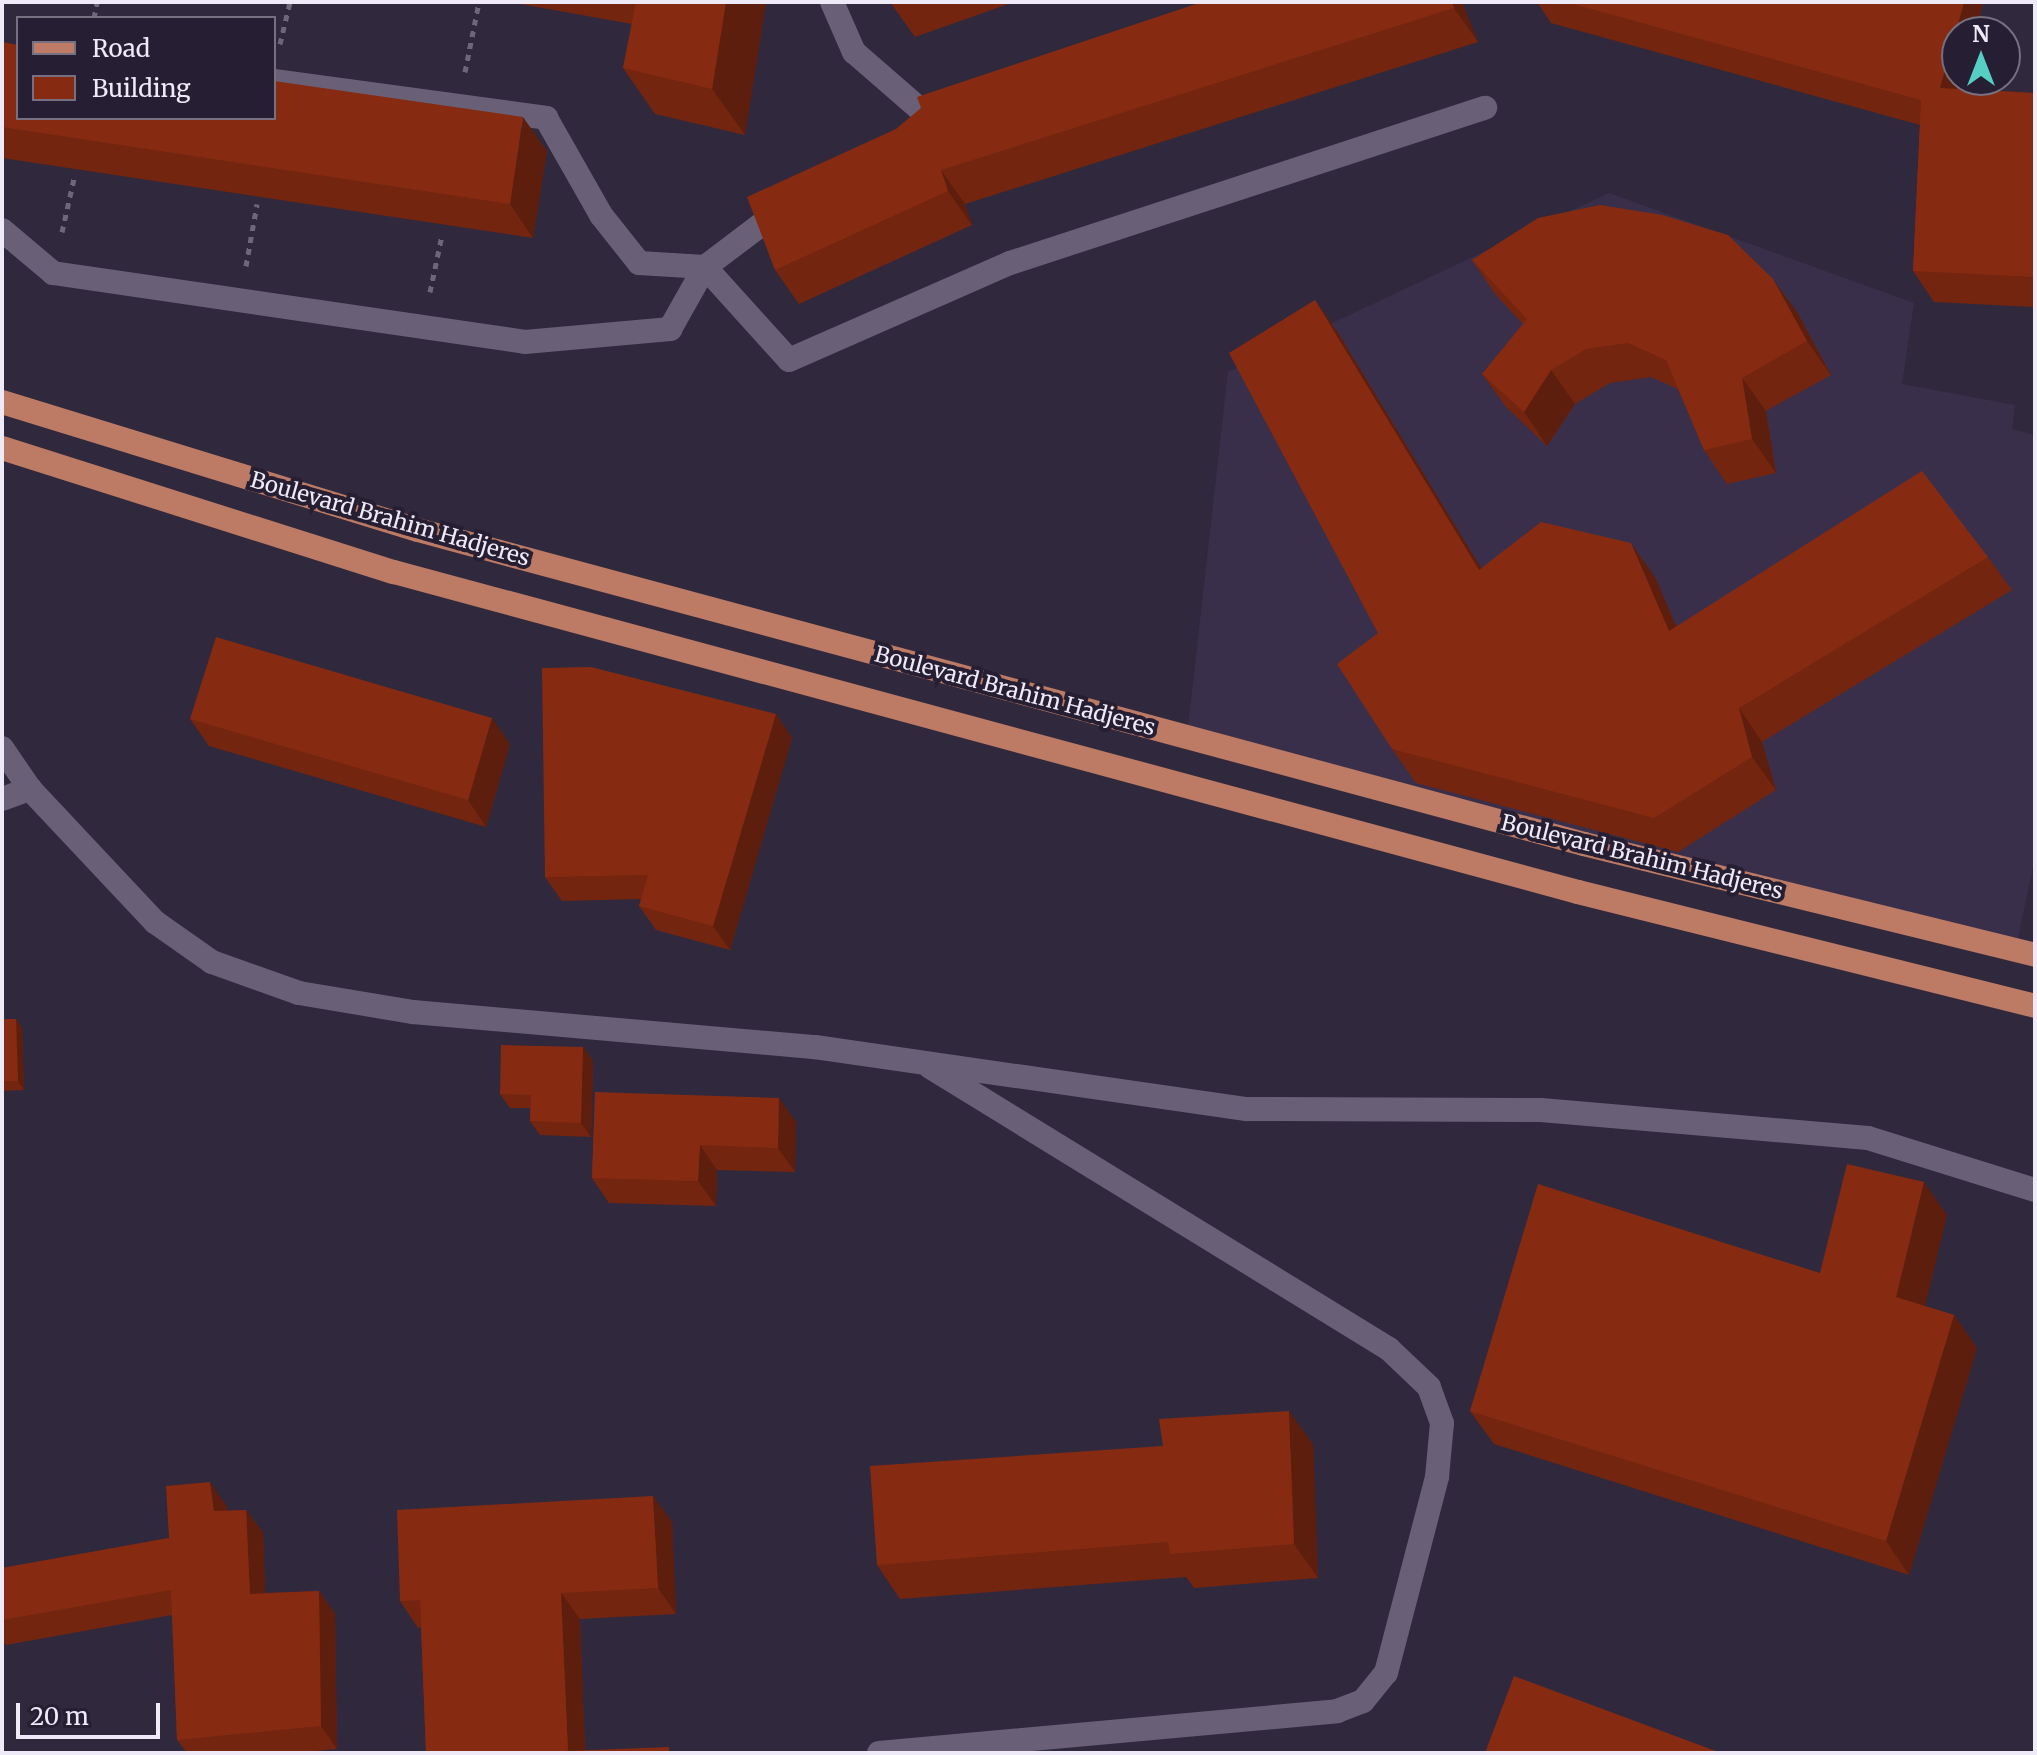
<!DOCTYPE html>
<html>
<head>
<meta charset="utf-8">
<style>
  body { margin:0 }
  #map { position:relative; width:2037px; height:1755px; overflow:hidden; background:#30283d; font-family:Merriweather,serif }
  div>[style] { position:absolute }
  .built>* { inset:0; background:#3a2f4a }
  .path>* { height:5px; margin-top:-2.5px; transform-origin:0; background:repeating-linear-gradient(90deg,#6e6779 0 6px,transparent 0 12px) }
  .minor>* { height:24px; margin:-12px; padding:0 12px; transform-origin:12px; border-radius:12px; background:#696078 }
  .major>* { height:24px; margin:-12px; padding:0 12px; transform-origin:12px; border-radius:12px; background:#bd7a64 }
  .wall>* { inset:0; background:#73250f }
  .shaded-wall>* { inset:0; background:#5e1e0d }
  .building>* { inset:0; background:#862b12 }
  span { translate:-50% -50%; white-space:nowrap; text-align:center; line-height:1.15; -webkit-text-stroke:8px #261e32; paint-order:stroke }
  .street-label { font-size:22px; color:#efeaf8 }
  .frame { position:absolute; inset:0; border:4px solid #efeaf8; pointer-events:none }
  .legend { position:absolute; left:16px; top:16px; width:260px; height:104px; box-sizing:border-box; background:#261e32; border:2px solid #767081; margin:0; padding:10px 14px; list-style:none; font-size:24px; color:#efeaf8 }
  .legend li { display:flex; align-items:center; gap:16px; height:40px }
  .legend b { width:40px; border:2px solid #767081 }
  .north { position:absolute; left:1941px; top:16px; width:80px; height:80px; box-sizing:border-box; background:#261e32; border:2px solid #767081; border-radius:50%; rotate:0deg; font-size:22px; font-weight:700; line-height:32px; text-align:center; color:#efeaf8 }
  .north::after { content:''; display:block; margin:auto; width:28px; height:36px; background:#56cec3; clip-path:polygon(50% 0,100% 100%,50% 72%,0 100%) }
  .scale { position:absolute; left:16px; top:1703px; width:144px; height:36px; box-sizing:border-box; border:4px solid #efeaf8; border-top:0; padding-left:10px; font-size:24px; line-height:28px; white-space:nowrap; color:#efeaf8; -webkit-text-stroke:6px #261e32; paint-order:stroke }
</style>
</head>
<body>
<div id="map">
  <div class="built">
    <i style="clip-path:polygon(1609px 193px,1914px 303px,1902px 384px,2015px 405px,2012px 429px,2035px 435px,2035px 857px,2018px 938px,1845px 917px,1186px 745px,1228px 372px)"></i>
  </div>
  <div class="path">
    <i style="left:94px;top:18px;width:16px;rotate:-79deg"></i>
    <i style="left:280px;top:44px;width:43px;rotate:-76.6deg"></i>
    <i style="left:465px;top:72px;width:71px;rotate:-78.7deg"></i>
    <i style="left:62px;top:232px;width:59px;rotate:-77.4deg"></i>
    <i style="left:246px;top:266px;width:63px;rotate:-79.9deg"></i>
    <i style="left:430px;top:292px;width:58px;rotate:-78.1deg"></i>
  </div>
  <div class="minor">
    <i style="left:832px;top:2px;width:55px;rotate:66.3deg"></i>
    <i style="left:854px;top:52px;width:101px;rotate:41deg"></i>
    <i style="left:930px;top:118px;width:18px;rotate:-19deg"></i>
    <i style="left:274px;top:81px;width:275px;rotate:7.7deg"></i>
    <i style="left:546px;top:118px;width:112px;rotate:60.4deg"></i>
    <i style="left:601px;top:215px;width:61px;rotate:51.6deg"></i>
    <i style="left:639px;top:263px;width:66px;rotate:3.5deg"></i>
    <i style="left:705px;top:267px;width:98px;rotate:-37.1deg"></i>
    <i style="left:2px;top:230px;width:67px;rotate:40.1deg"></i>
    <i style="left:53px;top:273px;width:477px;rotate:8.3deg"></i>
    <i style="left:525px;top:342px;width:146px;rotate:-5.1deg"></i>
    <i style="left:670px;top:329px;width:71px;rotate:-60.6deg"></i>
    <i style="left:705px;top:267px;width:125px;rotate:47.9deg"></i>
    <i style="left:789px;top:360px;width:241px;rotate:-23.7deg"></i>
    <i style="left:1010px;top:263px;width:500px;rotate:-18.1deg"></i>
    <i style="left:2px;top:748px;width:50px;rotate:55.7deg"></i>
    <i style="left:30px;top:789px;width:183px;rotate:46.8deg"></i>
    <i style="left:155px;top:922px;width:70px;rotate:35.1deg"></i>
    <i style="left:212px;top:962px;width:92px;rotate:19.6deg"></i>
    <i style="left:299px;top:993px;width:116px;rotate:9.5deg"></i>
    <i style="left:413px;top:1012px;width:404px;rotate:5deg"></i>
    <i style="left:815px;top:1047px;width:436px;rotate:8.2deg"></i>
    <i style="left:1247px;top:1109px;width:294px;rotate:0.2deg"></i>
    <i style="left:1541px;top:1110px;width:328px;rotate:4.9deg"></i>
    <i style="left:1868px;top:1138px;width:175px;rotate:17.3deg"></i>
    <i style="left:2px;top:799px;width:30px;rotate:-20deg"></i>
    <i style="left:879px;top:1753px;width:460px;rotate:-5.2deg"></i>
    <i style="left:1337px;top:1711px;width:28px;rotate:-21deg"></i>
    <i style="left:1363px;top:1701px;width:36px;rotate:-51deg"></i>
    <i style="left:1386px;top:1673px;width:203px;rotate:-75.4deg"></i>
    <i style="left:1437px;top:1477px;width:54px;rotate:-84.7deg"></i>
    <i style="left:1442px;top:1423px;width:38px;rotate:-110deg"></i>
    <i style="left:1429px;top:1387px;width:55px;rotate:-136.5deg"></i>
    <i style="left:1389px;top:1349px;width:539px;rotate:-148.43deg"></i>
  </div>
  <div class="major">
    <i style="left:2px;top:402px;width:435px;rotate:17.1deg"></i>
    <i style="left:418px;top:530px;width:1208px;rotate:15.07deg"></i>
    <i style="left:1584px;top:844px;width:464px;rotate:13.8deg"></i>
    <i style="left:2px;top:448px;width:411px;rotate:17.6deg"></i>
    <i style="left:394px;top:572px;width:1226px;rotate:15.12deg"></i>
    <i style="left:1578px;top:892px;width:471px;rotate:14deg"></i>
  </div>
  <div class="wall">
    <i style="clip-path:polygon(509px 2px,766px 2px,745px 135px,655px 114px,623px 68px,632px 24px)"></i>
    <i style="clip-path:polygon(890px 2px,1014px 2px,915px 37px)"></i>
    <i style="clip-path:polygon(1202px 2px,1462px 2px,1478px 42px,965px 204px,972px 225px,799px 304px,775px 270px)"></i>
    <i style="clip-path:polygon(1537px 2px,1983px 2px,1978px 23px,1973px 80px,1970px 89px,2035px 93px,2035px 307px,1934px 302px,1913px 271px,1920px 125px,1551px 23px)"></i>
    <i style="clip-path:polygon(2px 42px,547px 151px,533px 238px,2px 158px)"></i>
    <i style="clip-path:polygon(1472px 260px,1797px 312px,1831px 375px,1766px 411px,1776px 473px,1727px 484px,1704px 450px,1678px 389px,1651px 377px,1610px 383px,1575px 404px,1547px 446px,1506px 407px,1482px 374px,1523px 324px,1495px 294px)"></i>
    <i style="clip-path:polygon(1315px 300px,1338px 333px,1481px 569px,1655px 577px,1676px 627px,1988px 557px,2012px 590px,1762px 742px,1776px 790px,1678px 852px,1416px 783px,1392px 749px,1378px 633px)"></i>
    <i style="clip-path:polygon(776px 714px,792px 738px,730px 950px,656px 930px,639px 906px,641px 899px,562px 901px,545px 877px)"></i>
    <i style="clip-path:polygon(190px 719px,510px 744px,486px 827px,209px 746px)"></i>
    <i style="clip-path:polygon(2px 1019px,16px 1019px,22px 1028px,24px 1090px,2px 1091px)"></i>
    <i style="clip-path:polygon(583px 1047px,593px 1061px,591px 1137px,540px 1135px,530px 1121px,530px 1108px,510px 1108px,500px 1094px)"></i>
    <i style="clip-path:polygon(595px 1092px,796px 1122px,795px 1172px,717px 1170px,716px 1206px,609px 1203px,592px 1178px)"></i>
    <i style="clip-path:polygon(1947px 1215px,1925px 1306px,1954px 1315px,1977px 1348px,1909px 1575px,1494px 1444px,1470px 1411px,1820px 1273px)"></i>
    <i style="clip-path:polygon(1313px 1444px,1318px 1578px,1194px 1588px,1186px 1577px,900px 1599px,877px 1565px)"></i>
    <i style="clip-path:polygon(226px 1505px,227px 1511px,246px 1510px,263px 1533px,265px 1593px,319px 1591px,335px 1614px,337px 1749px,293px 1753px,187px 1753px,177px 1740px,172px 1615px,6px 1645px,2px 1640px,2px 1568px,169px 1538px)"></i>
    <i style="clip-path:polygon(672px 1522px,676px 1614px,580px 1619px,585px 1750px,673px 1753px,426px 1753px,421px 1627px,418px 1628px,400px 1601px)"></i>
  </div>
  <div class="shaded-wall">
    <i style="clip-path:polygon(726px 2px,766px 2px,745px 135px,712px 89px)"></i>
    <i style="clip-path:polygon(1452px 2px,1462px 2px,1478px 42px,1454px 8px)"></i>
    <i style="clip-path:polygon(1956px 2px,1983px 2px,1978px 23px,1985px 32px,1957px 32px,1957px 80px,1973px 80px,1962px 119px,1940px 88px)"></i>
    <i style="clip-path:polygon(523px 117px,547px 151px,533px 238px,510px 204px)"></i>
    <i style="clip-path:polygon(941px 170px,965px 204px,972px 225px,948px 191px)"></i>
    <i style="clip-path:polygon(1773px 279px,1797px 312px,1831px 375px,1807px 341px)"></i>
    <i style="clip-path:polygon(1315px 300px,1338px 333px,1503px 604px,1479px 570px)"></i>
    <i style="clip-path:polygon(1551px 370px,1575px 404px,1547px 446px,1524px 412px)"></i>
    <i style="clip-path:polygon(1742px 378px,1766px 411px,1776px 473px,1752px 439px)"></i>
    <i style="clip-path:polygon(1631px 543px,1655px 577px,1693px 665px,1669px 631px)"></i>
    <i style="clip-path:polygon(1739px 708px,1762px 742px,1776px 790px,1752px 757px)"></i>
    <i style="clip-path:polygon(776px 714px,792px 738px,730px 950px,713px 926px)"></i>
    <i style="clip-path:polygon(492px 718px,510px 744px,486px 827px,468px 800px)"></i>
    <i style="clip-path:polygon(16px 1019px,22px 1028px,24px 1090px,18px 1081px)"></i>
    <i style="clip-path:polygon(583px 1047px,593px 1061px,591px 1137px,581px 1123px)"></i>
    <i style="clip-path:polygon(779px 1098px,796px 1122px,795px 1172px,778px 1148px)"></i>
    <i style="clip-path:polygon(700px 1145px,717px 1170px,716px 1206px,698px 1181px)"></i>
    <i style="clip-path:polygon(1924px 1182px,1947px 1215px,1919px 1330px,1896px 1297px)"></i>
    <i style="clip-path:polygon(1954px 1315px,1977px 1348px,1909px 1575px,1886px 1541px)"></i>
    <i style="clip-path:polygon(1289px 1411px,1313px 1444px,1318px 1578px,1294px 1544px)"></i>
    <i style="clip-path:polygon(210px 1482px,226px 1505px,230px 1534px,214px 1511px)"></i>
    <i style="clip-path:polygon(653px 1496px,672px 1522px,676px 1614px,658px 1588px)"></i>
    <i style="clip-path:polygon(246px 1510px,263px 1533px,266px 1617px,250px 1594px)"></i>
    <i style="clip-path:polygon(319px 1591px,335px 1614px,337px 1749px,321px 1726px)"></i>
    <i style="clip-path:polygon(561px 1593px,580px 1619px,585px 1753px,568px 1751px)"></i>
  </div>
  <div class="building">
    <i style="clip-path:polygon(636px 2px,726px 2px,712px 89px,623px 68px)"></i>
    <i style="clip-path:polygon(1202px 2px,1452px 2px,1454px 8px,941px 170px,948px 191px,775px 270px,747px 197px,896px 129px,921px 108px,917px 97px)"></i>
    <i style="clip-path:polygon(1566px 2px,1960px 2px,1964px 3px,1940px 88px,2035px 93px,2035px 277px,1913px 271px,1921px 100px)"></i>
    <i style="clip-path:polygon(2px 42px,18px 45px,18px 118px,274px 118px,274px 81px,523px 117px,510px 204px,2px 127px)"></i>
    <i style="clip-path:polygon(1600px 205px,1662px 215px,1728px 235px,1773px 279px,1807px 341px,1742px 378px,1752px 439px,1704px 450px,1666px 360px,1628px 343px,1586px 349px,1551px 370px,1524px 412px,1482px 374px,1527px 319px,1472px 260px,1538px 218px)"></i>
    <i style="clip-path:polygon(1315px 300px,1479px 570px,1541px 522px,1631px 543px,1669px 631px,1922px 471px,1988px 557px,1739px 708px,1752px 757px,1654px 818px,1392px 749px,1337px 664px,1378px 633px,1229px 353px)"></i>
    <i style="clip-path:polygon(216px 637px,492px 718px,468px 800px,190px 719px)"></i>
    <i style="clip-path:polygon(591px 667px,776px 714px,713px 926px,639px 906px,648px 875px,545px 877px,542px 668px)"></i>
    <i style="clip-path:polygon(2px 1019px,16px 1019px,18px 1081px,2px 1081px)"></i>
    <i style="clip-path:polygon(501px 1045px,583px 1047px,581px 1123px,530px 1121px,531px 1095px,500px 1094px)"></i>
    <i style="clip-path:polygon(595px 1092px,779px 1098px,778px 1148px,700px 1145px,698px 1181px,592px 1178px)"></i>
    <i style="clip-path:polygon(1847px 1164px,1924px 1182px,1896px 1297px,1954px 1315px,1886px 1541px,1470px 1411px,1538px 1184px,1820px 1273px)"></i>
    <i style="clip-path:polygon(1289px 1411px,1294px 1544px,1170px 1554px,1168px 1542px,877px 1565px,870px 1466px,1163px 1446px,1159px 1419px)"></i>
    <i style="clip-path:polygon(210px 1482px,214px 1511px,246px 1510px,250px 1594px,319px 1591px,321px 1726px,177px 1740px,171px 1590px,2px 1620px,2px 1568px,169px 1538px,166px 1486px)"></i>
    <i style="clip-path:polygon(653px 1496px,658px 1588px,561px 1593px,568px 1751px,669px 1747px,669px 1753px,426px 1753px,420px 1600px,400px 1601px,397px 1510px)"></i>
    <i style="clip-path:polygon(1514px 1676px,1721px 1753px,1485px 1753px)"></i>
  </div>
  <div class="street-label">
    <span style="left:390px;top:519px;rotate:16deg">Boulevard Brahim Hadjeres</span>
    <span style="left:1015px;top:691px;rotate:15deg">Boulevard Brahim Hadjeres</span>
    <span style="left:1642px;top:857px;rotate:14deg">Boulevard Brahim Hadjeres</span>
  </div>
  <div class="frame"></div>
  <ul class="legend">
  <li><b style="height:10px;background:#bd7a64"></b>Road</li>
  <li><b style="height:22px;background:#862b12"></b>Building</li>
  </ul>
  <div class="north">N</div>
  <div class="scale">20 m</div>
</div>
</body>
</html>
